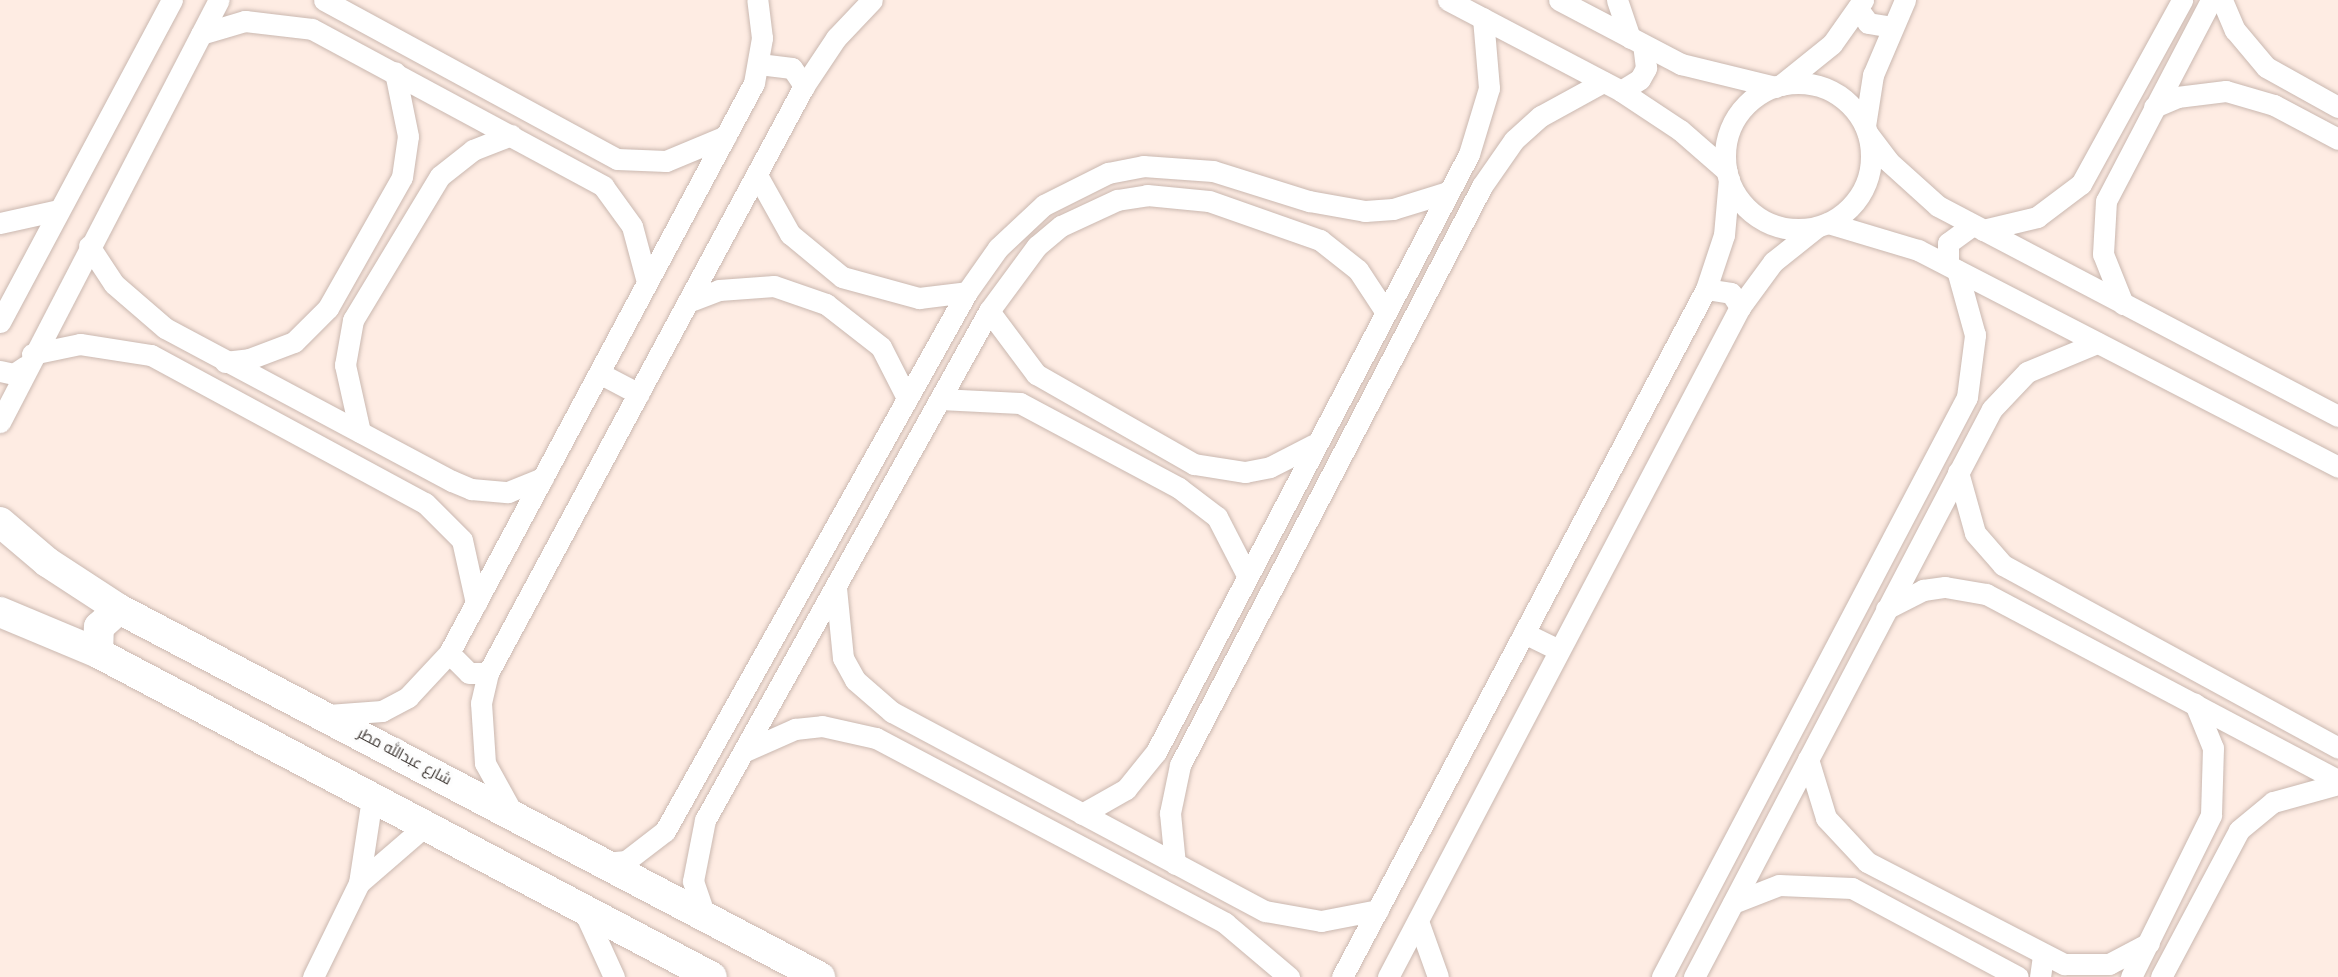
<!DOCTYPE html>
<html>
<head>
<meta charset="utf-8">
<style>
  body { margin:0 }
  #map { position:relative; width:2338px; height:977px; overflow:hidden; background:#feece3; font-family:Inter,Cairo,sans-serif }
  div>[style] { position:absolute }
  .roads { filter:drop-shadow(0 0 2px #cab8b0) drop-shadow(0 0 2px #cab8b0) }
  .street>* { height:21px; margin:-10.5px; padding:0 10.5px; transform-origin:10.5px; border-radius:10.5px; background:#fff }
  .street>.ring { margin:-10.5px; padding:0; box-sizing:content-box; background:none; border:21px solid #fff; border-radius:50% }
  .secondary>* { height:30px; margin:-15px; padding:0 15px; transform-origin:15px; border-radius:15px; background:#fff }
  span { translate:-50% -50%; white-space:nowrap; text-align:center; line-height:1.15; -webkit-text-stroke:6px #fdfdfd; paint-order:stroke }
  .street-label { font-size:15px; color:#3c3531 }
</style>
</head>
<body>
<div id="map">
  <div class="roads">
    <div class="street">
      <i style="left:324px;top:0;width:333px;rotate:28.5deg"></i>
      <i style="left:617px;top:159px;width:49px;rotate:2.3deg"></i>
      <i style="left:666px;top:161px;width:65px;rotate:-22.6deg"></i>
      <i style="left:1448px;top:0;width:195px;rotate:27.7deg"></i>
      <i style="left:1621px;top:91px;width:71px;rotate:33.5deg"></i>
      <i style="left:1680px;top:130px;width:62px;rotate:41.1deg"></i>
      <i style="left:1559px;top:0;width:138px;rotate:27.7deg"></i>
      <i style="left:1681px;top:64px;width:97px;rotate:13.7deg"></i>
      <i style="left:1617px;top:0;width:40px;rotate:71.1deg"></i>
      <i style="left:2222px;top:0;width:33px;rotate:67deg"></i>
      <i style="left:2235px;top:30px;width:48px;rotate:50deg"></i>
      <i style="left:2266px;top:67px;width:82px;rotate:29.1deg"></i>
      <i style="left:1858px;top:9px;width:17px;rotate:54deg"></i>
      <i style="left:1868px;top:23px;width:24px;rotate:9deg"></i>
      <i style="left:201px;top:34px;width:46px;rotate:-16.5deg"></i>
      <i style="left:245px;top:21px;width:67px;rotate:6.8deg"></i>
      <i style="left:312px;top:29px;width:331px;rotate:28.3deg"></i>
      <i style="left:603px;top:186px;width:49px;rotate:54.1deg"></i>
      <i style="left:632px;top:226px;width:58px;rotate:75deg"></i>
      <i style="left:759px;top:64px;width:33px;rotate:7deg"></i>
      <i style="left:792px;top:68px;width:22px;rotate:56deg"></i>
      <i class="ring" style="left:1725px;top:83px;width:125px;height:125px"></i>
      <i style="left:1781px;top:85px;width:65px;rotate:-38.8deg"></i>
      <i style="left:1832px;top:44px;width:54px;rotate:-54.8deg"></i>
      <i style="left:1621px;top:91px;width:22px;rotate:-32deg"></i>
      <i style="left:1640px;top:79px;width:13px;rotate:-61deg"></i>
      <i style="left:1646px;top:68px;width:23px;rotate:-97deg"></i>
      <i style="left:2154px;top:107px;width:25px;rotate:-23deg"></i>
      <i style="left:2177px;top:97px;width:49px;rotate:-7deg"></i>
      <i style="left:2226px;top:91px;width:50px;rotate:16.3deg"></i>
      <i style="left:2274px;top:105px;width:72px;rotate:28deg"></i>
      <i style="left:1865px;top:126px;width:52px;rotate:-81.1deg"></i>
      <i style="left:1873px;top:75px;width:82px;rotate:-66.9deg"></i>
      <i style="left:1868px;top:134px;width:34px;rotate:53deg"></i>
      <i style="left:1888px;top:161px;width:67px;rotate:42deg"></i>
      <i style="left:1938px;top:206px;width:452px;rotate:27.7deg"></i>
      <i style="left:757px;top:175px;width:68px;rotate:60.8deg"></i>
      <i style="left:790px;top:234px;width:67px;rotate:39.6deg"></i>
      <i style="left:842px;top:277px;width:80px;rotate:15.3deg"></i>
      <i style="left:919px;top:298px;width:48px;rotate:-7.1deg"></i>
      <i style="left:0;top:223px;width:60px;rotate:-12.4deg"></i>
      <i style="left:1828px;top:223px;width:94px;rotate:16.7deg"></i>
      <i style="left:1918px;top:250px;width:473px;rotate:27.3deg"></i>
      <i style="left:1983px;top:230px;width:56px;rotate:-13.5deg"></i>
      <i style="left:2037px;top:217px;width:55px;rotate:-36.9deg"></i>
      <i style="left:2081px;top:184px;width:210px;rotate:-61.2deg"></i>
      <i style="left:89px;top:246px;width:45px;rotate:56.7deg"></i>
      <i style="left:114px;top:284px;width:67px;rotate:40.8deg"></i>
      <i style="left:165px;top:328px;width:325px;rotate:28.1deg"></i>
      <i style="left:452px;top:481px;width:21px;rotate:23deg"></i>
      <i style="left:471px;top:489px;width:37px;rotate:5deg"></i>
      <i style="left:508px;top:492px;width:38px;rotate:-22deg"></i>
      <i style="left:1948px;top:265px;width:22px;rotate:-90deg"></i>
      <i style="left:1948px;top:243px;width:31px;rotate:-36deg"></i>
      <i style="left:1706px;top:289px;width:25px;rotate:9deg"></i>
      <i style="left:1731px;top:293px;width:17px;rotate:57deg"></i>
      <i style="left:693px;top:300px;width:28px;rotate:-21deg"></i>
      <i style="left:719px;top:290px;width:55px;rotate:-4.2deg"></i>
      <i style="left:774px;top:286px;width:55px;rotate:19.1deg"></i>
      <i style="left:826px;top:304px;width:70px;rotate:38deg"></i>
      <i style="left:881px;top:347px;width:57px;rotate:63deg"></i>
      <i style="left:2123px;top:304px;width:54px;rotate:-111.8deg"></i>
      <i style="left:2103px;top:254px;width:53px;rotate:-86.8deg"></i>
      <i style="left:2106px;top:201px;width:227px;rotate:-62.4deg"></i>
      <i style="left:989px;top:311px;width:79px;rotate:53.3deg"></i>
      <i style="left:1036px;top:374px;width:182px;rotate:29.7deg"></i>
      <i style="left:1194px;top:464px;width:52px;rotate:8.9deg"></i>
      <i style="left:1245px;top:472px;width:25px;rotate:-11deg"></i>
      <i style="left:1270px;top:467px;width:48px;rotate:-27.1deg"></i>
      <i style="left:0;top:322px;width:365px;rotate:-61.9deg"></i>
      <i style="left:32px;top:354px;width:49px;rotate:-11.8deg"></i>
      <i style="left:80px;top:344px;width:72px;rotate:8.8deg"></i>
      <i style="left:151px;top:355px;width:311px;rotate:28.4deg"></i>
      <i style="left:425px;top:503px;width:52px;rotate:45deg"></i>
      <i style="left:462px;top:540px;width:65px;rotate:77.5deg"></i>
      <i style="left:225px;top:362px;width:24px;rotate:-7deg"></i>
      <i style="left:249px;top:359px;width:48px;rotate:-20.7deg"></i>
      <i style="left:294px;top:342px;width:48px;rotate:-45deg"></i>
      <i style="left:328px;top:308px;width:150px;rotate:-60.5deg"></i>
      <i style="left:402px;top:177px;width:41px;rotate:-81.7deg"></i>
      <i style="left:408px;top:136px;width:65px;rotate:-101.5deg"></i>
      <i style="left:0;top:371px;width:14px;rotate:12deg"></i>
      <i style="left:14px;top:374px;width:14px;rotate:-34deg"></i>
      <i style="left:599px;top:373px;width:45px;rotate:27.7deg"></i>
      <i style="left:940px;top:399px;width:80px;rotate:2.9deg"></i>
      <i style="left:1020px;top:403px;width:180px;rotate:28.1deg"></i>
      <i style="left:1179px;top:488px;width:48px;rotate:37.3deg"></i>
      <i style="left:1217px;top:517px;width:65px;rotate:62.7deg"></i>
      <i style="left:0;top:422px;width:475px;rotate:-62.6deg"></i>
      <i style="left:360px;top:432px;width:69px;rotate:-102.6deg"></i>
      <i style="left:345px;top:365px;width:46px;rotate:-79.9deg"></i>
      <i style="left:353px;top:320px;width:168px;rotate:-58.9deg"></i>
      <i style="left:440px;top:176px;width:42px;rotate:-38.2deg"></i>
      <i style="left:473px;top:150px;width:41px;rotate:-21.5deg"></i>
      <i style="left:1958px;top:472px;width:63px;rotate:74.4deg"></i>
      <i style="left:1975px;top:533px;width:43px;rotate:48.8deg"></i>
      <i style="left:2003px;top:565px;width:382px;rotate:28.6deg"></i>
      <i style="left:836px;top:588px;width:70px;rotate:84.3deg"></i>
      <i style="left:843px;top:658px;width:25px;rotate:61deg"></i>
      <i style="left:855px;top:680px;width:49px;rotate:40.9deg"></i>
      <i style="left:892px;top:712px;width:423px;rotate:28.1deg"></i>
      <i style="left:1265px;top:911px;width:57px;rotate:10.1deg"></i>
      <i style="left:1321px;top:921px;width:58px;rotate:-10.9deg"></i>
      <i style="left:1886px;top:609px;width:42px;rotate:-27.2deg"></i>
      <i style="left:1923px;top:590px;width:22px;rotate:-8deg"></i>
      <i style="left:1945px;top:587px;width:42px;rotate:9.7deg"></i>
      <i style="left:1986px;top:594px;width:398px;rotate:27.9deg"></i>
      <i style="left:1524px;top:633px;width:39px;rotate:26deg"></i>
      <i style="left:449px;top:653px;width:28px;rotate:45deg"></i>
      <i style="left:469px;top:673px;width:19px"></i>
      <i style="left:328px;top:715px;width:54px;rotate:-4.2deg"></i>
      <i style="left:382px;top:711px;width:30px;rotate:-28deg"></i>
      <i style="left:408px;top:697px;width:60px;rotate:-47deg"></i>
      <i style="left:449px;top:653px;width:646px;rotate:-61.85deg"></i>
      <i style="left:754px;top:83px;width:46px;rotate:-79.9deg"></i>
      <i style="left:762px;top:38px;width:38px;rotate:-97deg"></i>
      <i style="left:743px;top:752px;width:57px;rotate:-23.9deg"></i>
      <i style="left:795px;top:729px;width:27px;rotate:-6deg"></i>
      <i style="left:822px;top:726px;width:55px;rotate:12.5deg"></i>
      <i style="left:876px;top:738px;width:395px;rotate:27.9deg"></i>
      <i style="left:1225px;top:923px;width:84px;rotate:40.2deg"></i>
      <i style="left:1808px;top:759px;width:62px;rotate:73deg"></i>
      <i style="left:1826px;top:818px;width:60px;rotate:47deg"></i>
      <i style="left:1867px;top:862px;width:222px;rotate:27.4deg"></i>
      <i style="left:2064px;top:964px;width:45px"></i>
      <i style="left:2109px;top:964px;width:45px;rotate:-27.7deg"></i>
      <i style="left:512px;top:812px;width:56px;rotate:-118.9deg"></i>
      <i style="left:485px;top:763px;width:60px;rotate:-93.8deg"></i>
      <i style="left:481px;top:703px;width:31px;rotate:-77deg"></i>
      <i style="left:488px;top:673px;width:667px;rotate:-61.71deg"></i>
      <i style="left:804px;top:86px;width:58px;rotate:-56.3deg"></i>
      <i style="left:836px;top:38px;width:52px;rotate:-46.5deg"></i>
      <i style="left:1082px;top:814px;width:51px;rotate:-29.6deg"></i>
      <i style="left:1126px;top:789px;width:48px;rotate:-51deg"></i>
      <i style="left:1156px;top:752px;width:675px;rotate:-62.37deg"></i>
      <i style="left:1469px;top:154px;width:69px;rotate:-73.1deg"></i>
      <i style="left:1489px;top:88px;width:70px;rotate:-94.9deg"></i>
      <i style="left:606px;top:863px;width:20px;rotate:-6deg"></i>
      <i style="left:626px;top:861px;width:49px;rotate:-37.6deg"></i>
      <i style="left:665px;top:831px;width:618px;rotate:-60.74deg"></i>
      <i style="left:967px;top:292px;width:54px;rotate:-54.8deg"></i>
      <i style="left:998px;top:248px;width:63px;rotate:-43.1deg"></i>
      <i style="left:1044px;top:205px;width:72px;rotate:-26.6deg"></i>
      <i style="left:1108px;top:173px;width:36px;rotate:-11deg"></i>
      <i style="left:1143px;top:166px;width:70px;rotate:4.1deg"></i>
      <i style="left:1213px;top:171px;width:101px;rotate:17.4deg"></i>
      <i style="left:1309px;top:201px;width:57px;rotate:10.1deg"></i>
      <i style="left:1365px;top:211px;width:28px;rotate:-4deg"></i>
      <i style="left:1393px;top:209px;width:58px;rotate:-17.2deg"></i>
      <i style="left:1175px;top:864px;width:51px;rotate:-95.6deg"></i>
      <i style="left:1170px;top:813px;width:49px;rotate:-78.2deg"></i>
      <i style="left:1180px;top:765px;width:653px;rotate:-62.45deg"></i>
      <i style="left:1482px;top:186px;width:56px;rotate:-55.2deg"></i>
      <i style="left:1514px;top:140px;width:36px;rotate:-42deg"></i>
      <i style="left:1541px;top:116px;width:71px;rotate:-28.7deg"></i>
      <i style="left:359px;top:883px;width:87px;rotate:-40.8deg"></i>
      <i style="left:1733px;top:903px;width:49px;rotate:-21.4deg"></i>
      <i style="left:1779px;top:885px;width:73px;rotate:2.4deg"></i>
      <i style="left:1852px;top:888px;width:188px;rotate:28.2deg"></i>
      <i style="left:583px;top:909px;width:75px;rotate:65.5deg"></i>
      <i style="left:705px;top:916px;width:37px;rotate:-109deg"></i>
      <i style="left:693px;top:881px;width:62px;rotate:-78.9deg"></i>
      <i style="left:705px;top:820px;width:583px;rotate:-60.84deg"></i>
      <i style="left:989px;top:311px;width:81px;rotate:-53.6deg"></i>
      <i style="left:1037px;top:246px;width:31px;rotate:-40deg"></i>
      <i style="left:1061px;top:226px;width:62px;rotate:-24.9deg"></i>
      <i style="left:1117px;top:200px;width:30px;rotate:-9deg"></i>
      <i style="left:1147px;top:195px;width:62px;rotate:5.5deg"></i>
      <i style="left:1209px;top:201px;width:118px;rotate:19.4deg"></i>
      <i style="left:1320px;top:240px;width:48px;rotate:38.3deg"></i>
      <i style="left:1358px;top:270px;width:49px;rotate:56.6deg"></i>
      <i style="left:1418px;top:921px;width:59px;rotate:70.3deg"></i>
      <i style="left:313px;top:977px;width:105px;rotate:-63.9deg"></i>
      <i style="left:359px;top:883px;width:86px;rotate:-81.3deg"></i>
      <i style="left:1342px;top:977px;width:778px;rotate:-62.12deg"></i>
      <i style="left:1706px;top:289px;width:57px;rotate:-71.6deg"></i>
      <i style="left:1724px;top:235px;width:56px;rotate:-84.9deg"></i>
      <i style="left:1388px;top:977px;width:757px;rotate:-62.28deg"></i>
      <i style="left:1740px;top:307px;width:56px;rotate:-53.7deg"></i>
      <i style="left:1773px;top:262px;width:56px;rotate:-38.5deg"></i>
      <i style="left:1662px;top:977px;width:655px;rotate:-62.26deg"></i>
      <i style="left:1967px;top:397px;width:63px;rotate:-82.6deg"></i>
      <i style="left:1975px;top:335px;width:67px;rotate:-105.5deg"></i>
      <i style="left:1694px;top:977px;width:641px;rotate:-62.32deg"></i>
      <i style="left:1992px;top:409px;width:51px;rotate:-46.6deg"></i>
      <i style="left:2027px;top:372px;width:76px;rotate:-22.5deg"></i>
      <i style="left:2040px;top:977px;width:21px;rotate:-82deg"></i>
      <i style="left:2131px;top:977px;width:181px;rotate:-63.7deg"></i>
      <i style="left:2211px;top:815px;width:67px;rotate:-88.3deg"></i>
      <i style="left:2213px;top:748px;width:48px;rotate:-112.2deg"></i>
      <i style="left:2161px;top:977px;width:166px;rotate:-62deg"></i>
      <i style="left:2239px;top:830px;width:44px;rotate:-39.5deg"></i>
      <i style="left:2273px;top:802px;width:67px;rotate:-15.5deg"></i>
    </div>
    <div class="secondary">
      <i style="left:0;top:522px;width:62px;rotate:40.4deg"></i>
      <i style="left:47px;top:562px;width:86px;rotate:33.1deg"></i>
      <i style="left:119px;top:609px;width:792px;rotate:27.7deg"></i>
      <i style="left:0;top:612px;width:106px;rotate:22.7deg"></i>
      <i style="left:98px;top:653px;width:694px;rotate:27.82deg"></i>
      <i style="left:98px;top:653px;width:26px;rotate:-88deg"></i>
      <i style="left:99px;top:627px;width:27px;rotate:-42deg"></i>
    </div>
  </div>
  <div class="street-label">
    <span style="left:405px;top:756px;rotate:28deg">شارع عبدالله مطر</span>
  </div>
</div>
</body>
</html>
